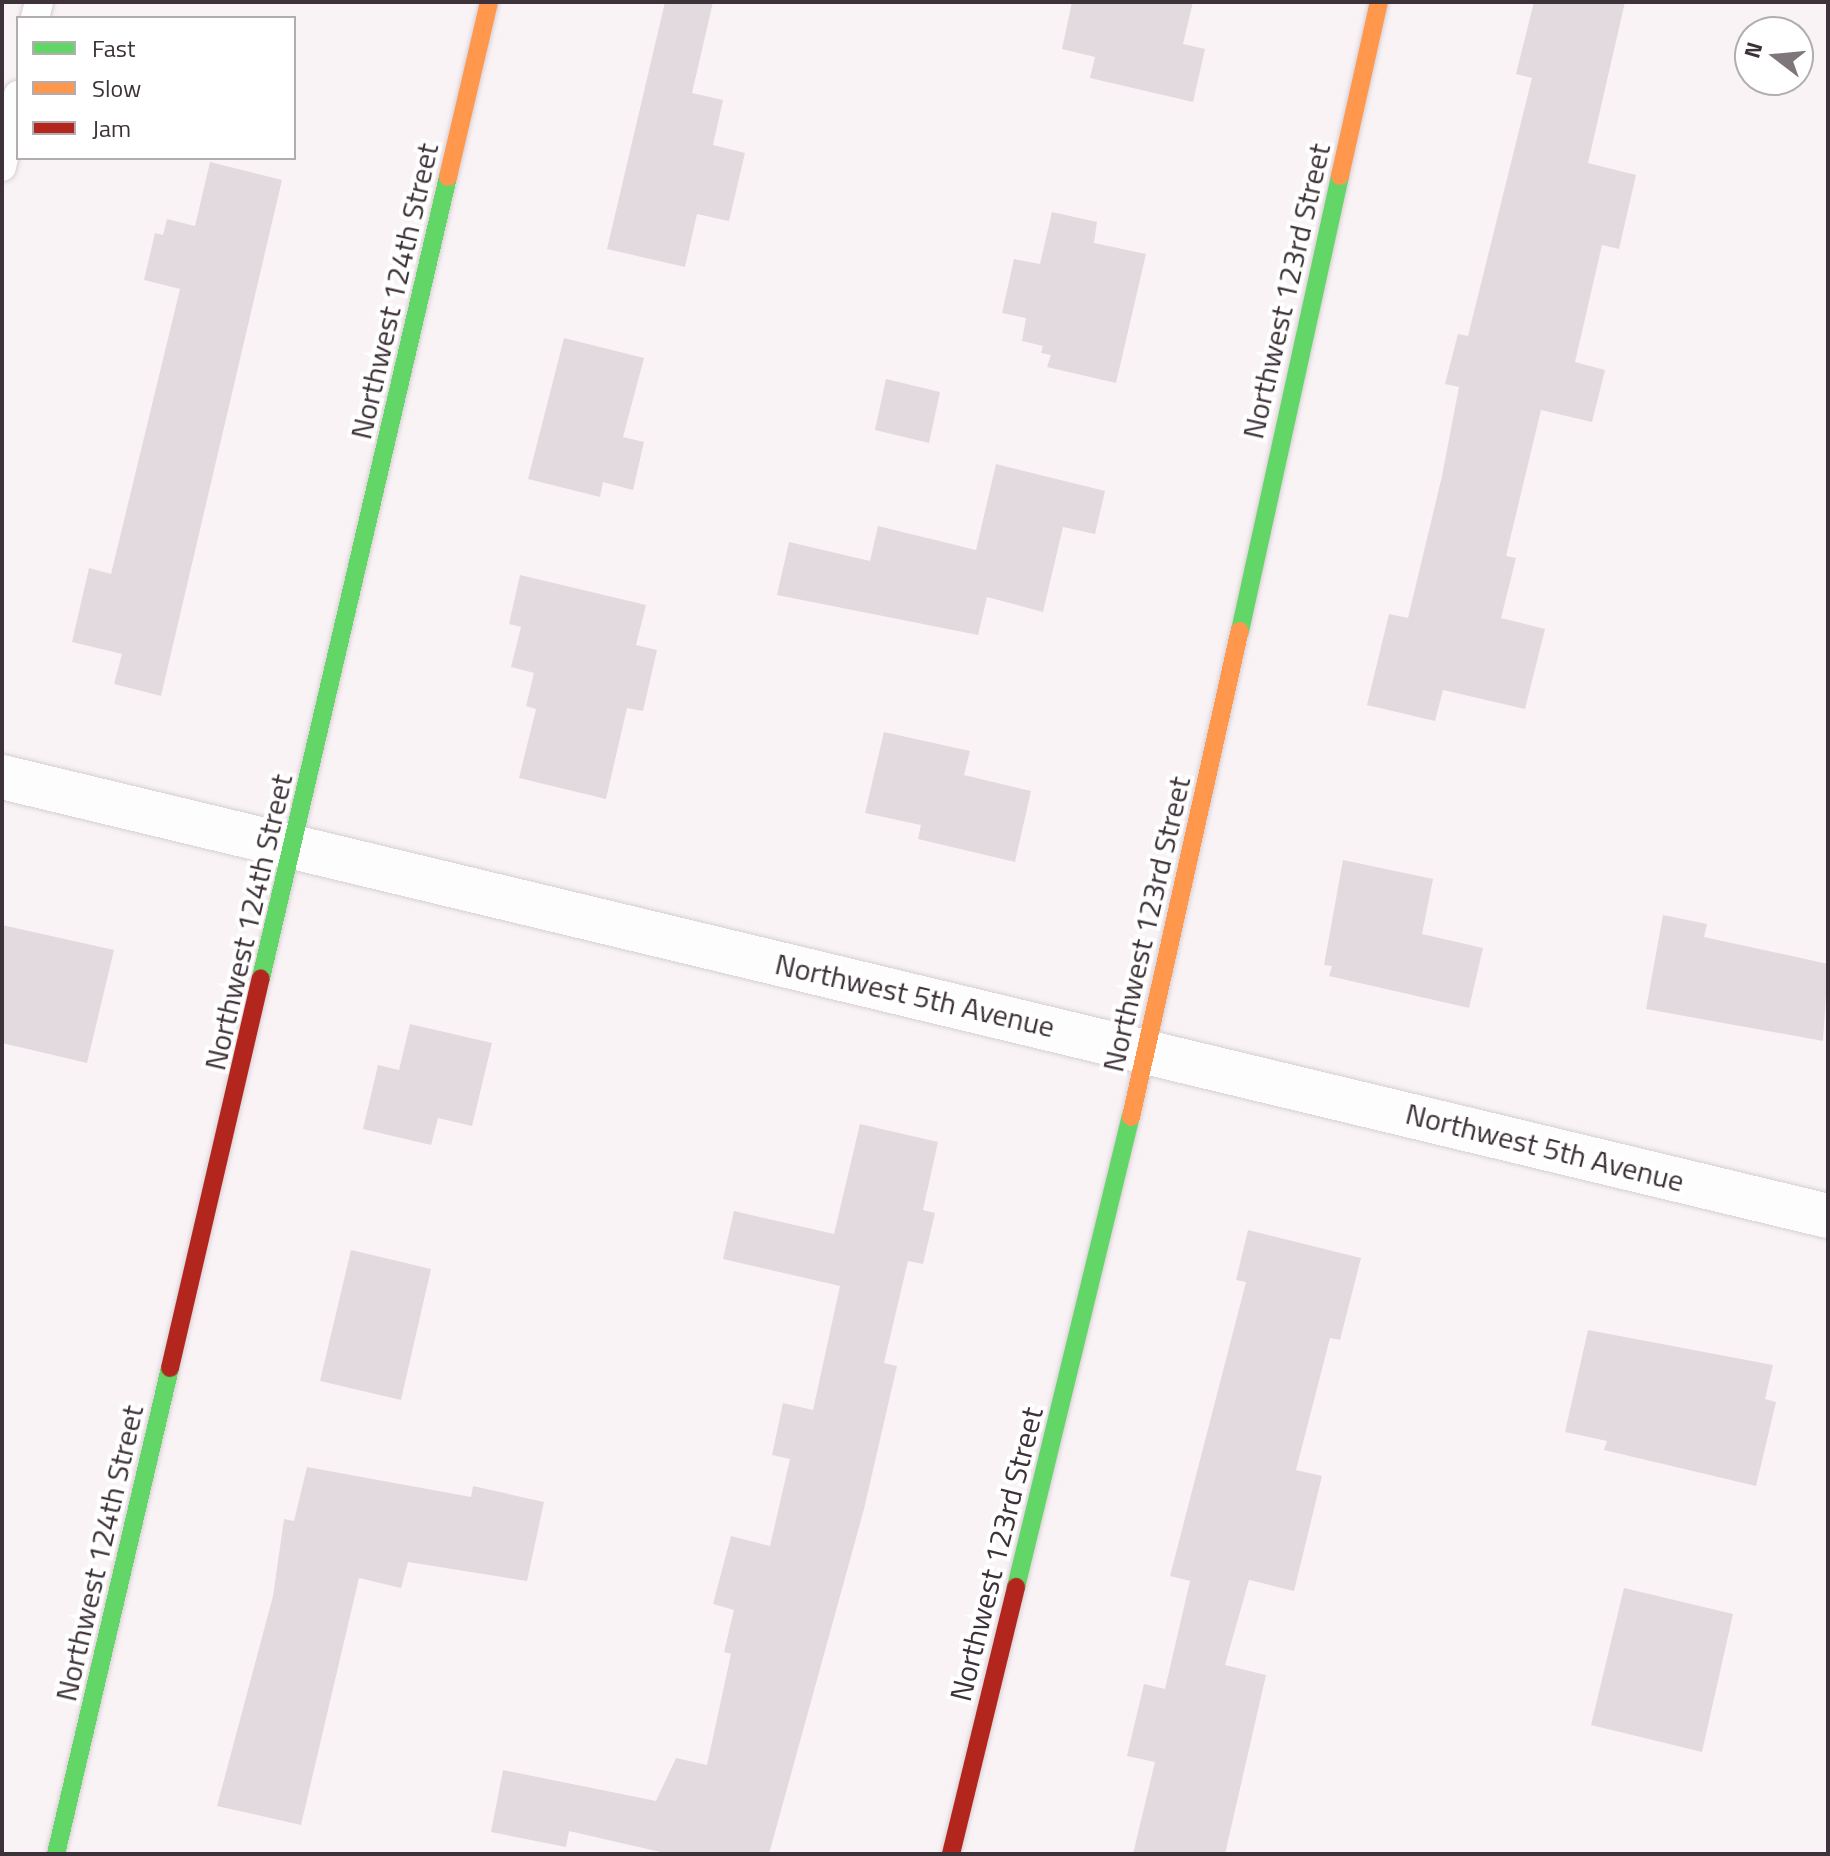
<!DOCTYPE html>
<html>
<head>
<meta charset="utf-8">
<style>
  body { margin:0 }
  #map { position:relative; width:1830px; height:1856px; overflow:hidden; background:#f9f3f6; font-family:"Titillium Web",sans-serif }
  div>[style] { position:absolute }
  .building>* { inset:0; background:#e2dadf }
  .roads { filter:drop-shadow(0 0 2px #d6ced3) drop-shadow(0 0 2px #d6ced3) }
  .lane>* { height:28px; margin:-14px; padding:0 14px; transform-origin:14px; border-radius:14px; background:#fefdfe }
  .street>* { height:44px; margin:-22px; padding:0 22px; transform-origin:22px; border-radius:22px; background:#fefdfe }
  .fast>* { height:18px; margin:-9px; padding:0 9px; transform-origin:9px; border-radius:9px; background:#63d668 }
  .slow>* { height:18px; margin:-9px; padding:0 9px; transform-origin:9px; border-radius:9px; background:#ff974d }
  .jam>* { height:18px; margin:-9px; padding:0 9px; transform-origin:9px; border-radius:9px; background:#b3261e }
  span { translate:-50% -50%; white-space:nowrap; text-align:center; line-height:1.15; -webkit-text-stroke:8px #fff; paint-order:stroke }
  .street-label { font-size:30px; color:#3d3239 }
  .frame { position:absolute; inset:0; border:4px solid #3d3239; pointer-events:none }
  .legend { position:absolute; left:16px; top:16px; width:280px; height:144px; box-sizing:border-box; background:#fff; border:2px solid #b1adb0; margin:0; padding:10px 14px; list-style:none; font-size:24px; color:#3d3239 }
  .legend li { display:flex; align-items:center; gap:16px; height:40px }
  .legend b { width:40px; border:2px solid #b1adb0 }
  .north { position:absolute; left:1734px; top:16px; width:80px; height:80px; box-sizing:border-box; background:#fff; border:2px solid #b1adb0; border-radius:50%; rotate:286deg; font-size:22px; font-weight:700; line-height:32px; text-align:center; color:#3d3239 }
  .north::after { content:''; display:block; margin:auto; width:28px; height:36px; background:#7f767b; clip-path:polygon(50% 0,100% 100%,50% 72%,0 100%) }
</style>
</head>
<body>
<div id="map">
  <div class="building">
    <i style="clip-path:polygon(665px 2px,713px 2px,692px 93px,723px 100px,713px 145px,745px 153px,729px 221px,697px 214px,685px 267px,607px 249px)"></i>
    <i style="clip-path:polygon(1072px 2px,1193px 2px,1183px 44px,1205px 49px,1193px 102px,1090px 78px,1095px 57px,1062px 49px)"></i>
    <i style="clip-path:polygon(1534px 2px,1625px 2px,1588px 163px,1636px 175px,1619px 249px,1602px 245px,1575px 362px,1605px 370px,1592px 422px,1541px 410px,1506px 556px,1516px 558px,1501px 618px,1545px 629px,1525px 709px,1443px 690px,1435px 721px,1367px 705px,1389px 614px,1408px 618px,1442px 476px,1459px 387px,1445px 384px,1458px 334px,1468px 336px,1532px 78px,1516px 74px)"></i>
    <i style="clip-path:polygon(210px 162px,282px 180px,161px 696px,114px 684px,122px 654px,72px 642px,89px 568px,111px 574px,180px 289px,144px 280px,155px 233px,163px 235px,167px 219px,195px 226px)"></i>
    <i style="clip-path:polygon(1052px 212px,1097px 222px,1094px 243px,1146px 254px,1116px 383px,1047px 367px,1051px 355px,1041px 353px,1043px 346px,1022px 341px,1026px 318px,1002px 313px,1014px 259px,1040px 264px)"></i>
    <i style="clip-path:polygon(564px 338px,644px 358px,623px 437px,644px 442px,633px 490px,603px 482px,600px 497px,528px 479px)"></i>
    <i style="clip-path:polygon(886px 379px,940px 392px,929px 443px,875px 430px)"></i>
    <i style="clip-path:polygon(996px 464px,1105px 491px,1095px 534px,1063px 527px,1043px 612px,987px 597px,978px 635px,777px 595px,789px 542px,870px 561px,878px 526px,976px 550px)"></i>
    <i style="clip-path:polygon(520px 575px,646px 605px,636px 645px,657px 650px,643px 711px,627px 708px,606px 799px,519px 778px,536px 709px,526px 706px,534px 673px,511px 667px,521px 627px,509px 624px)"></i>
    <i style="clip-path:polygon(884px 732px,970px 751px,964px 775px,1031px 791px,1015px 862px,918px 839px,921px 825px,865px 813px)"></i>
    <i style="clip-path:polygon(1343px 860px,1433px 879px,1422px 934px,1483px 948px,1469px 1008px,1329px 976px,1332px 966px,1324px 965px)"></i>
    <i style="clip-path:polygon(1663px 915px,1707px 924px,1704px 937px,1828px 964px,1823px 1041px,1646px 1009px)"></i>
    <i style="clip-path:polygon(2px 925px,114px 950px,87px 1063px,2px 1043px)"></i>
    <i style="clip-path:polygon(410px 1024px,492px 1043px,472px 1126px,438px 1118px,431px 1145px,363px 1129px,378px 1065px,399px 1070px)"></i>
    <i style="clip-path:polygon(860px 1124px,938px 1142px,923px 1210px,935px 1213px,923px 1264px,908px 1261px,884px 1363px,897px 1366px,864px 1509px,769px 1854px,669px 1854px,569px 1831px,566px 1847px,491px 1832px,503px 1770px,656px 1801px,676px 1758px,707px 1765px,731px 1654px,724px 1652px,734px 1610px,713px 1604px,731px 1536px,770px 1546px,790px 1459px,772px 1455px,783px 1403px,813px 1410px,840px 1286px,723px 1259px,734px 1211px,834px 1234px)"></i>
    <i style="clip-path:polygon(1248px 1230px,1361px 1258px,1340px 1340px,1330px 1338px,1296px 1470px,1322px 1476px,1294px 1591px,1249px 1580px,1225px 1665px,1266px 1675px,1225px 1854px,1133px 1854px,1155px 1762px,1127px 1756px,1144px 1684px,1165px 1689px,1190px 1581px,1170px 1576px,1246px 1282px,1236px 1280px)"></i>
    <i style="clip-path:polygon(351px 1250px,431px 1269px,401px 1400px,320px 1381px)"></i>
    <i style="clip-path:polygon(1588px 1330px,1773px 1365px,1765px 1399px,1776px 1402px,1756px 1486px,1604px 1450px,1607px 1441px,1565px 1432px)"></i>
    <i style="clip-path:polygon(307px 1467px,471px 1497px,473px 1486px,544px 1502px,527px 1581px,408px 1562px,401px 1588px,359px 1578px,301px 1825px,217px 1806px,273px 1596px,284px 1519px,294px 1521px)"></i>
    <i style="clip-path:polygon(1624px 1588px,1733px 1614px,1702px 1752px,1591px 1725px)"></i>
  </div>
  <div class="roads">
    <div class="lane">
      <i style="left:35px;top:18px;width:16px;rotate:-76deg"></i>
      <i style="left:2px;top:167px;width:74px;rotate:-77.5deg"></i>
    </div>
    <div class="street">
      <i style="left:2px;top:777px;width:1878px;rotate:13.52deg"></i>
    </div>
    <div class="fast">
      <i style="left:1240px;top:631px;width:466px;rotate:-77.6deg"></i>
      <i style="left:261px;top:978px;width:823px;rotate:-76.86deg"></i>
      <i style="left:1016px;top:1587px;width:484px;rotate:-76.3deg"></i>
      <i style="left:56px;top:1854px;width:499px;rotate:-76.8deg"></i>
    </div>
    <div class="slow">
      <i style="left:1340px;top:176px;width:178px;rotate:-77.4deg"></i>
      <i style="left:448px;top:177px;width:180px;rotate:-76.8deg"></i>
      <i style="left:1131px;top:1117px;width:498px;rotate:-77.4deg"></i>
    </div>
    <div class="jam">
      <i style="left:170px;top:1368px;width:400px;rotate:-76.9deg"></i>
      <i style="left:951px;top:1854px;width:275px;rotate:-76.3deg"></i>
    </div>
  </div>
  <div class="street-label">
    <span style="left:394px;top:291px;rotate:-77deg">Northwest 124th Street</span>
    <span style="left:1286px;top:291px;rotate:-77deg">Northwest 123rd Street</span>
    <span style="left:248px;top:922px;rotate:-77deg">Northwest 124th Street</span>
    <span style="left:1146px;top:924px;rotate:-77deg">Northwest 123rd Street</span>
    <span style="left:915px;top:995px;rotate:13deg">Northwest 5th Avenue</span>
    <span style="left:1545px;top:1147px;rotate:14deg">Northwest 5th Avenue</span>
    <span style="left:99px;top:1553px;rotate:-77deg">Northwest 124th Street</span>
    <span style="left:996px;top:1554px;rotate:-76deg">Northwest 123rd Street</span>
  </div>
  <div class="frame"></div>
  <ul class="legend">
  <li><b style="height:10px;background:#63d668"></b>Fast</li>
  <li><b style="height:10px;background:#ff974d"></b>Slow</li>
  <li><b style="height:10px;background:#b3261e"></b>Jam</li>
  </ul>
  <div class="north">N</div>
</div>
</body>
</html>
